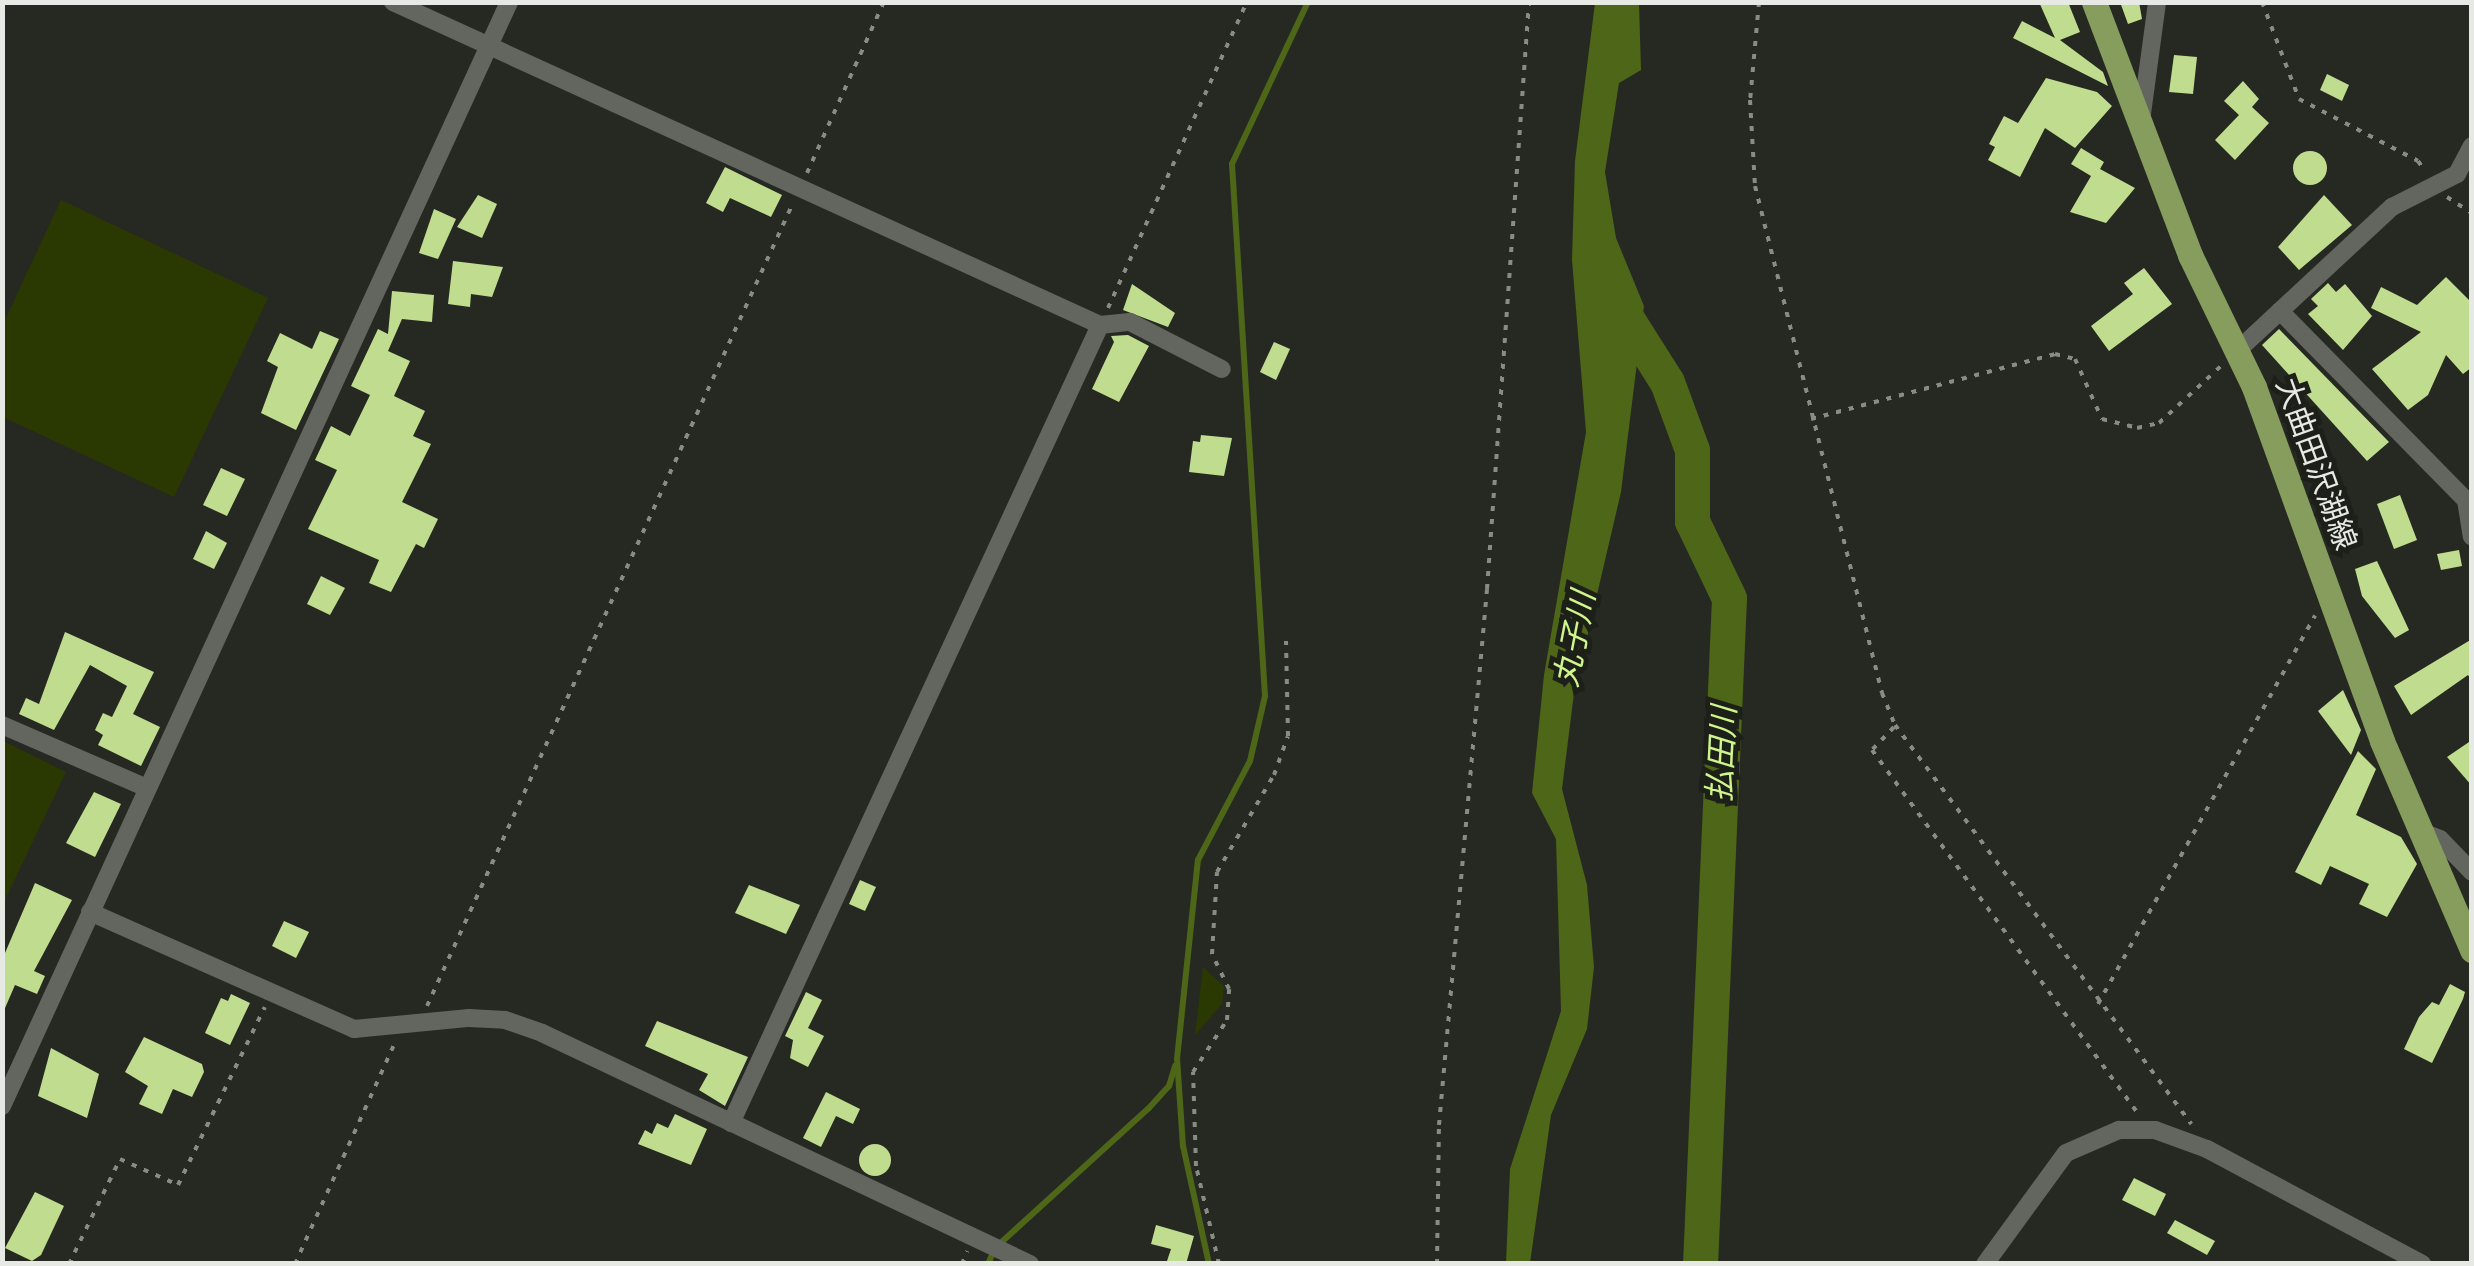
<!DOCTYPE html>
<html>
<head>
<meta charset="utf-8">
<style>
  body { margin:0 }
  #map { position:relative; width:2474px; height:1266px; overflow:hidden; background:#262922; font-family:"Work Sans","Noto Sans JP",sans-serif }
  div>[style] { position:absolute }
  .green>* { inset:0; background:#2a3901 }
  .water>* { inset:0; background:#4e6617 }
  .stream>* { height:6px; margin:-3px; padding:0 3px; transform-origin:3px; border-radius:3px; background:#4e6617 }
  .river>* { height:35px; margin:-17.5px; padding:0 17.5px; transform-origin:17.5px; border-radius:17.5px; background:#4e6617 }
  .building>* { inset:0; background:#c0dd8f }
  .round { border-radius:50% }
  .path>* { height:4px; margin-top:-2px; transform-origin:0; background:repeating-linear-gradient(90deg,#898b85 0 5px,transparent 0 13px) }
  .minor>* { height:18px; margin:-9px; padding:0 9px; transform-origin:9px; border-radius:9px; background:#63665e }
  .primary>* { height:25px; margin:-12.5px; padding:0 12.5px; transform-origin:12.5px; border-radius:12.5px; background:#879d5d }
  span { translate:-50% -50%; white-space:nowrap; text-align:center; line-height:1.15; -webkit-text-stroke:10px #1d1f19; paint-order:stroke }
  .street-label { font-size:30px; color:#e7e9e4 }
  .water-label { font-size:32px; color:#d0f58c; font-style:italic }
  .frame { position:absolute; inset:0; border:5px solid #e7e9e4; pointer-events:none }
</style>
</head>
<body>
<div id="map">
  <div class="green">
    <i style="clip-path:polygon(61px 200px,268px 298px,174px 497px,3px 417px,3px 324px)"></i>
    <i style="clip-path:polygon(3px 741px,66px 772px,3px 904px)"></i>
    <i style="clip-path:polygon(1203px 967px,1224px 986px,1222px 1004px,1195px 1035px)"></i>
  </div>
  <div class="water">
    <i style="clip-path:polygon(1595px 3px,1639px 3px,1641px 70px,1619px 83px,1605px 172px,1616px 238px,1644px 306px,1621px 492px,1574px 693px,1562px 789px,1587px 885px,1594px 967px,1587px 1029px,1551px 1115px,1530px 1263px,1506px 1263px,1510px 1169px,1561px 1011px,1556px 839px,1532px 793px,1544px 675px,1586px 432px,1572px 260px,1575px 161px)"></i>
  </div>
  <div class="stream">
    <i style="left:988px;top:1264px;width:17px;rotate:-66deg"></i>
    <i style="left:995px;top:1248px;width:208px;rotate:-42.3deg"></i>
    <i style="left:1149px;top:1108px;width:30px;rotate:-48deg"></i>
    <i style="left:1169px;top:1086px;width:21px;rotate:-73deg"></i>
    <i style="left:1209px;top:1264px;width:121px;rotate:-102.4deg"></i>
    <i style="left:1183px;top:1146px;width:87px;rotate:-93.9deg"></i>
    <i style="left:1177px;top:1059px;width:200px;rotate:-84deg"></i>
    <i style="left:1198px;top:860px;width:112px;rotate:-62.3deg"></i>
    <i style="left:1250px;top:761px;width:67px;rotate:-77deg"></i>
    <i style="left:1265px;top:696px;width:533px;rotate:-93.55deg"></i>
    <i style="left:1232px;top:164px;width:179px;rotate:-64.9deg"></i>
  </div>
  <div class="river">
    <i style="left:1617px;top:303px;width:93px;rotate:57.7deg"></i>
    <i style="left:1667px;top:382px;width:72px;rotate:69.8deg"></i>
    <i style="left:1692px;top:450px;width:71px;rotate:90deg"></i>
    <i style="left:1692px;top:521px;width:85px;rotate:64.3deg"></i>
    <i style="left:1729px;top:598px;width:667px;rotate:92.49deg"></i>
  </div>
  <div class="building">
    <i style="clip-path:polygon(2039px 2px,2068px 2px,2080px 32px,2060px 40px,2103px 72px,2108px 86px,2013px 38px,2022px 21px,2055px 38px)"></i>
    <i style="clip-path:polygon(2120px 2px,2139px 2px,2142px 19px,2128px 24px)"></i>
    <i style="clip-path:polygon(2174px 55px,2197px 57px,2193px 94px,2169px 92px)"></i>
    <i style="clip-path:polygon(2327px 74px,2349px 85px,2342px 101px,2320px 90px)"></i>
    <i style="clip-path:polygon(2046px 78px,2097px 92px,2112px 106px,2075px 148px,2045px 128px,2020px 177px,1988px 160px,1995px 147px,1989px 144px,2004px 116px,2018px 123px)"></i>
    <i style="clip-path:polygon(2243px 81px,2259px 99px,2252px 107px,2269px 123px,2235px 160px,2215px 140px,2239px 115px,2224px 101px)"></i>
    <i style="clip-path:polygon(2081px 148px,2104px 162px,2100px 169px,2135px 188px,2106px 223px,2070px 212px,2091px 176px,2071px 164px)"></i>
    <i class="round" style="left:2293px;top:151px;width:34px;height:34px"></i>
    <i style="clip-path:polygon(725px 167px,782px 195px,771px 217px,730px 198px,723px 212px,706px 203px)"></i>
    <i style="clip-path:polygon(478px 195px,497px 204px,482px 238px,457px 227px)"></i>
    <i style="clip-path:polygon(2324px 195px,2352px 225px,2299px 270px,2278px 247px)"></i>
    <i style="clip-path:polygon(434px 209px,456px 219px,438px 259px,419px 253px)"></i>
    <i style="clip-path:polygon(453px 261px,503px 267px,492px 297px,471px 294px,470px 307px,448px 304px)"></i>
    <i style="clip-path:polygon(2144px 268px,2172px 304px,2109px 351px,2091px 326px,2133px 294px,2124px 283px)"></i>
    <i style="clip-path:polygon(2446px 277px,2472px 303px,2472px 367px,2463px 374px,2446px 355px,2428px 395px,2408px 410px,2372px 369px,2421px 332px,2371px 308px,2381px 287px,2417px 305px)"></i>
    <i style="clip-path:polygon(2328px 283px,2336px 292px,2345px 284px,2372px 316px,2343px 350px,2308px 314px,2318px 306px,2311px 299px)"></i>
    <i style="clip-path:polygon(1132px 284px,1175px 313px,1168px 327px,1123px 310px)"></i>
    <i style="clip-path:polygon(392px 291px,434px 295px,432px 322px,402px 319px,388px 351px,410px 361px,394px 396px,425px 411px,413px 436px,431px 444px,402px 502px,438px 519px,424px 548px,416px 544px,391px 592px,369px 583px,379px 560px,308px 529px,337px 470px,315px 460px,331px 426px,350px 436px,370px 395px,351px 386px,378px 329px,388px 334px)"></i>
    <i style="clip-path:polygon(2279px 329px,2389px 442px,2367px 461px,2262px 345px)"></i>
    <i style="clip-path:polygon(320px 331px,339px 339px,296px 430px,261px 413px,278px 367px,267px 361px,280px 333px,312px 349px)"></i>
    <i style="clip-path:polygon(1128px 335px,1149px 346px,1119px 402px,1092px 389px,1114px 342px,1111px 336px)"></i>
    <i style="clip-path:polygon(1274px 342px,1290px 349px,1276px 380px,1260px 372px)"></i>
    <i style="clip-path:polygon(1201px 435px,1232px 438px,1224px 476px,1189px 472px,1193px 441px,1200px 442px)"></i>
    <i style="clip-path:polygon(221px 468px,245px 479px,227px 516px,203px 505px)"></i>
    <i style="clip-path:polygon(2400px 495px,2417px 540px,2394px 549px,2377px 504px)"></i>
    <i style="clip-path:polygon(206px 531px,227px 543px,214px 569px,193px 559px)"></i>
    <i style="clip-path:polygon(2459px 550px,2462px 566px,2441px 570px,2437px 554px)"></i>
    <i style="clip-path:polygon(2377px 561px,2409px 630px,2395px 638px,2362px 596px,2355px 569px)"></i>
    <i style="clip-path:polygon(321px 576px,345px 588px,330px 615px,307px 604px)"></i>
    <i style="clip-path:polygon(65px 632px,154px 672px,133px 714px,160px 727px,141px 766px,98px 745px,103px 735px,95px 730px,103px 713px,112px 717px,127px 686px,90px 665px,54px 730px,19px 714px,26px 698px,39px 704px)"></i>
    <i style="clip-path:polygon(2472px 639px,2472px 681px,2468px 675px,2411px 715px,2394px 686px)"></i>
    <i style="clip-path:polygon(2343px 690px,2361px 730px,2351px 755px,2318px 711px)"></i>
    <i style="clip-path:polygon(2472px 740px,2472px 786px,2447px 757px)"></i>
    <i style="clip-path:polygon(2358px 751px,2376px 769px,2356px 815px,2401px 837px,2417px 864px,2387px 917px,2359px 904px,2369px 884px,2330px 866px,2321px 885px,2295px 872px)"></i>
    <i style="clip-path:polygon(94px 792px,121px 804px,95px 857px,66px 843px)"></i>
    <i style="clip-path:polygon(860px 880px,876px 887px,865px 911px,849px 904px)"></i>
    <i style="clip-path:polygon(35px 883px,72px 900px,34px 971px,45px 976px,37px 994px,15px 985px,2px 1015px,2px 960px)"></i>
    <i style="clip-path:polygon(749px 885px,800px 905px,786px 934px,735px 913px)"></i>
    <i style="clip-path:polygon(284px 921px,309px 932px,296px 958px,272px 946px)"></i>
    <i style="clip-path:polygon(2450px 984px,2465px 992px,2463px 999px,2432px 1063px,2404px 1049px,2419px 1017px,2432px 1002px,2439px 1005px)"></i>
    <i style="clip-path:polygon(806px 992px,822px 1000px,808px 1028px,824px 1036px,808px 1067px,790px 1058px,793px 1040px,785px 1036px)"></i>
    <i style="clip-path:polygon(231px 994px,250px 1003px,230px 1045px,205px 1033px,221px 998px,228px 1001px)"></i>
    <i style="clip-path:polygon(657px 1021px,748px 1057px,725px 1106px,699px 1090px,708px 1074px,645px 1046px)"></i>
    <i style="clip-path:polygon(144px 1037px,202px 1064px,204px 1072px,192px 1097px,173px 1089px,162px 1114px,139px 1104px,148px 1086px,125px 1072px)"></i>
    <i style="clip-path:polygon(51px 1048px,99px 1074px,87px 1118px,38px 1096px)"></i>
    <i style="clip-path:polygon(826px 1092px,860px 1109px,853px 1124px,836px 1116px,821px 1147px,803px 1138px)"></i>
    <i style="clip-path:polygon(675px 1114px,707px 1129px,691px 1165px,638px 1144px,645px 1130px,652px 1134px,657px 1123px,668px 1128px)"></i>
    <i class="round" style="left:859px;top:1144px;width:32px;height:32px"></i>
    <i style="clip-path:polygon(2134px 1178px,2166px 1194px,2155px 1216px,2122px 1200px)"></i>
    <i style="clip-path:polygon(35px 1192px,64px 1206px,41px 1255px,32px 1261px,5px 1248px)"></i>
    <i style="clip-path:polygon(2175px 1220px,2215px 1241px,2207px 1255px,2167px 1233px)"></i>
    <i style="clip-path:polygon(1156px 1225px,1194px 1236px,1186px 1264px,1166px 1264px,1171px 1249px,1151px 1244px)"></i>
  </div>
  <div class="path">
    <i style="left:1759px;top:2px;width:98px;rotate:95.2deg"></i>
    <i style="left:1750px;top:100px;width:86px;rotate:86.7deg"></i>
    <i style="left:1755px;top:186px;width:523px;rotate:75.94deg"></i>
    <i style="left:1882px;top:693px;width:35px;rotate:68deg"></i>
    <i style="left:1895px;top:725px;width:497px;rotate:53.4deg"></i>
    <i style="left:2262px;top:2px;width:104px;rotate:69.1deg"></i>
    <i style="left:2299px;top:99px;width:134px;rotate:27.5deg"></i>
    <i style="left:2418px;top:161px;width:12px;rotate:55deg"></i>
    <i style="left:807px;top:173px;width:188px;rotate:-65.8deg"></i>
    <i style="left:2447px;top:197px;width:30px;rotate:33deg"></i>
    <i style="left:1108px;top:308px;width:336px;rotate:-65.6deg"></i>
    <i style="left:1811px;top:419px;width:253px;rotate:-14.9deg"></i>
    <i style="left:2055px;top:354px;width:21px;rotate:14deg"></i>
    <i style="left:2075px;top:359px;width:66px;rotate:65.8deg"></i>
    <i style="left:2102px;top:419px;width:36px;rotate:14deg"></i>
    <i style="left:2137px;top:428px;width:23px;rotate:-13deg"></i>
    <i style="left:2159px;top:423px;width:84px;rotate:-42.6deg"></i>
    <i style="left:1894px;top:727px;width:32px;rotate:134deg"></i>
    <i style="left:1872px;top:750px;width:447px;rotate:53.8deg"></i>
    <i style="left:2098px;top:1004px;width:445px;rotate:-60.8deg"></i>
    <i style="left:427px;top:1006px;width:880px;rotate:-65.5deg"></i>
    <i style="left:69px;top:1264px;width:117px;rotate:-64.1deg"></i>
    <i style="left:120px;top:1159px;width:64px;rotate:24.1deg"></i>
    <i style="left:178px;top:1185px;width:198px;rotate:-64deg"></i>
    <i style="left:295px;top:1264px;width:240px;rotate:-65.7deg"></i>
    <i style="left:962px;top:1264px;width:14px;rotate:-69deg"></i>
    <i style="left:1219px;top:1264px;width:101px;rotate:-103.2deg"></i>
    <i style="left:1196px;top:1166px;width:94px;rotate:-91.8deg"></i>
    <i style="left:1193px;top:1072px;width:62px;rotate:-56.8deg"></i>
    <i style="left:1227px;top:1020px;width:31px;rotate:-86deg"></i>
    <i style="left:1229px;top:989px;width:39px;rotate:-116deg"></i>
    <i style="left:1212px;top:954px;width:82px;rotate:-86.5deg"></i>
    <i style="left:1217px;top:872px;width:113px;rotate:-59.6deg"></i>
    <i style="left:1274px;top:775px;width:41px;rotate:-70.3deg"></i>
    <i style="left:1288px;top:736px;width:95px;rotate:-91.2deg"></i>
    <i style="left:1437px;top:1264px;width:139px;rotate:-89.2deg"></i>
    <i style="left:1439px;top:1125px;width:538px;rotate:-84.88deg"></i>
    <i style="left:1487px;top:589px;width:589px;rotate:-85.91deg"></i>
  </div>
  <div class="minor">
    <i style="left:393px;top:2px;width:777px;rotate:24.55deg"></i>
    <i style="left:1100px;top:325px;width:30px;rotate:-6deg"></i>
    <i style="left:1130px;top:322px;width:103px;rotate:27.1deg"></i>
    <i style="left:2141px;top:121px;width:120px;rotate:-82.3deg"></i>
    <i style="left:2280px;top:311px;width:153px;rotate:-42.9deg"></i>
    <i style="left:2392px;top:207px;width:73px;rotate:-26.9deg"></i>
    <i style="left:2457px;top:174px;width:32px;rotate:-62deg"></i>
    <i style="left:2237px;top:351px;width:59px;rotate:-42.9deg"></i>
    <i style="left:2280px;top:311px;width:265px;rotate:45.5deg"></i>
    <i style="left:2466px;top:500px;width:37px;rotate:81deg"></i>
    <i style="left:2px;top:725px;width:158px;rotate:23.5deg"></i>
    <i style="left:2422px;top:832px;width:19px;rotate:21deg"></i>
    <i style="left:2440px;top:839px;width:46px;rotate:45.9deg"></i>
    <i style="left:90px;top:912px;width:289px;rotate:23.9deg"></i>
    <i style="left:354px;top:1029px;width:116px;rotate:-5.5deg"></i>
    <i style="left:469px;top:1018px;width:36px;rotate:3deg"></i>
    <i style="left:505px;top:1020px;width:39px;rotate:19deg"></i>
    <i style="left:542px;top:1033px;width:540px;rotate:25.33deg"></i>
    <i style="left:2px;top:1106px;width:1215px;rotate:-65.33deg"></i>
    <i style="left:731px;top:1123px;width:879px;rotate:-65.18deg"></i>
    <i style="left:1985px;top:1264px;width:137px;rotate:-53.9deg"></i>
    <i style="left:2066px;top:1153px;width:58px;rotate:-23.5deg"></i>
    <i style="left:2119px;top:1130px;width:36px"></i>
    <i style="left:2155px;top:1130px;width:55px;rotate:20.1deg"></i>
    <i style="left:2207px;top:1149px;width:244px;rotate:28.1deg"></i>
  </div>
  <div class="primary">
    <i style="left:2094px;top:2px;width:271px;rotate:69.2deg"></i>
    <i style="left:2190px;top:255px;width:147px;rotate:64.1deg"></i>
    <i style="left:2254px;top:387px;width:376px;rotate:70.1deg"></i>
    <i style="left:2382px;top:741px;width:228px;rotate:66.7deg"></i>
  </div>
  <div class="street-label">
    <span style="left:2316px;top:464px;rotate:70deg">大曲田沢湖線</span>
  </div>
  <div class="water-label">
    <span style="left:1575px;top:639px;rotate:-79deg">丸子川</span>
    <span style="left:1722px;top:754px;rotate:-87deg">払田川</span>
  </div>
  <div class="frame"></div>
</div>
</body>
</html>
